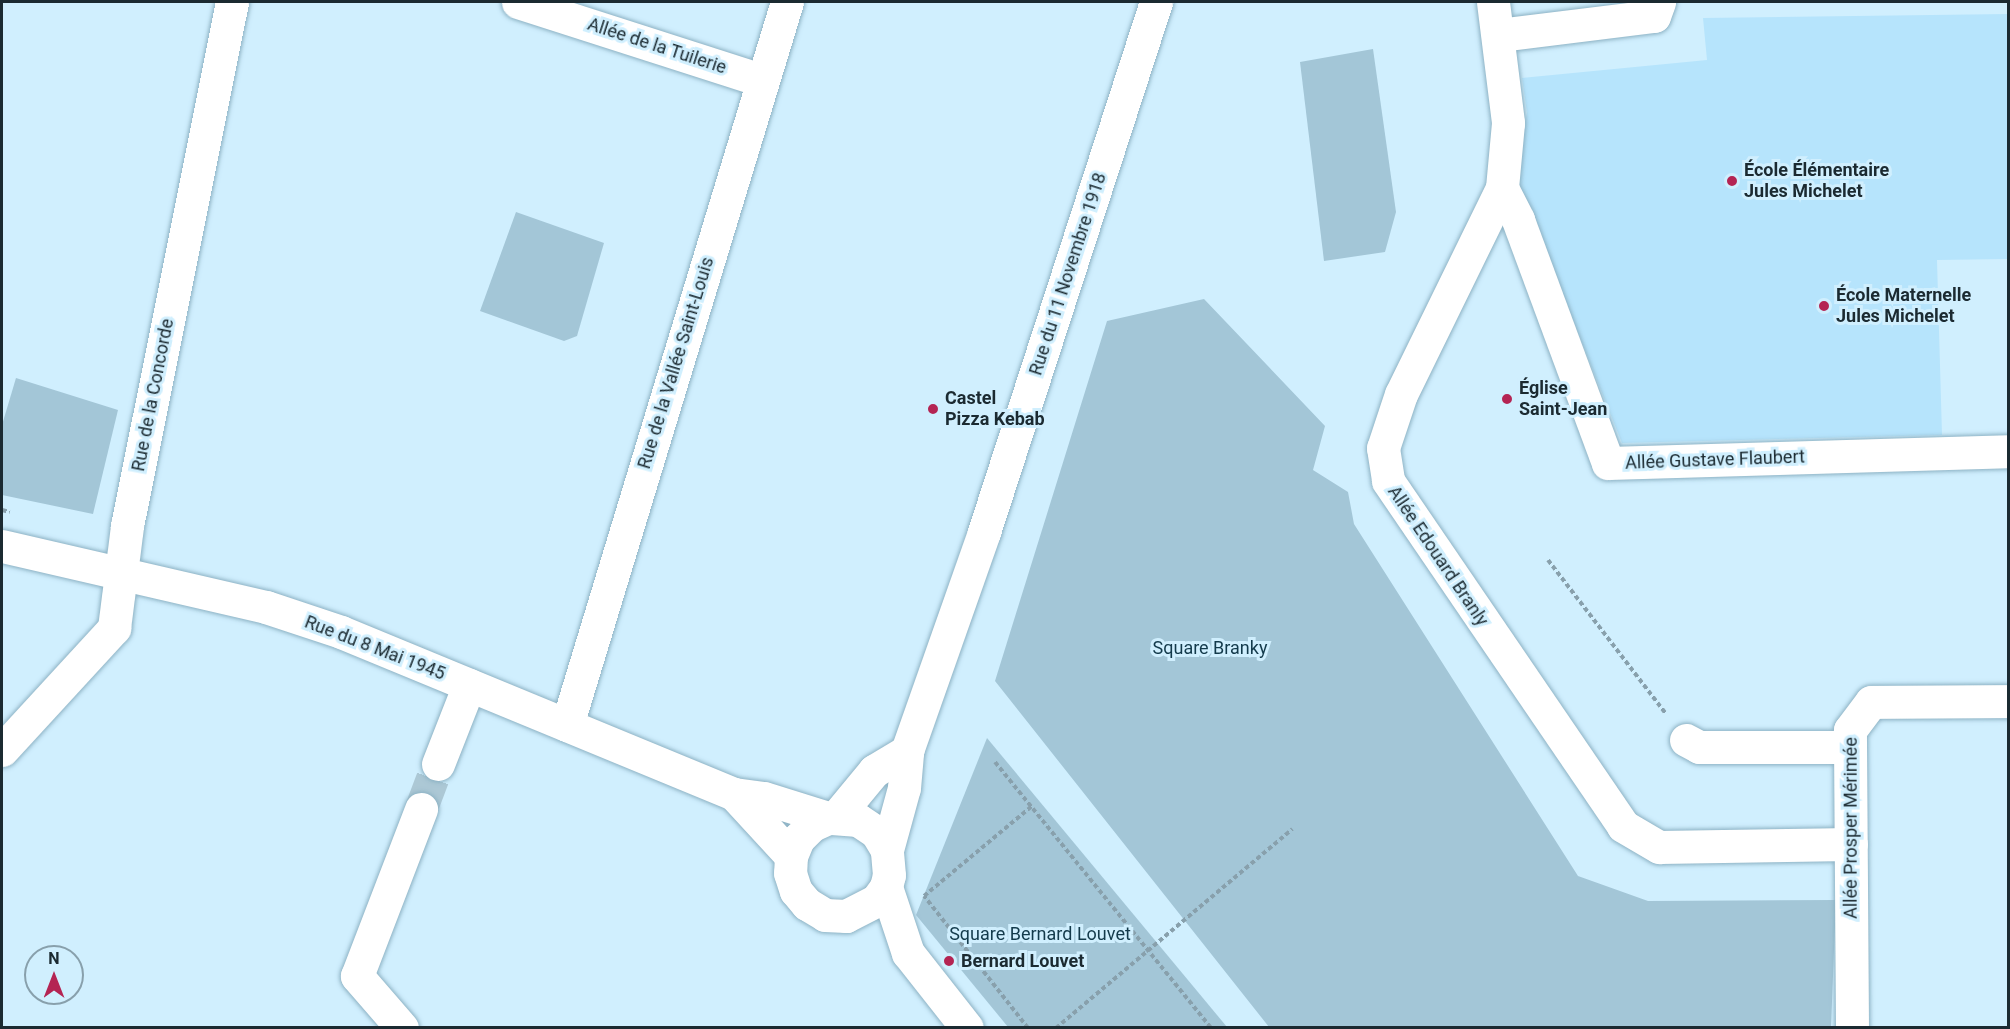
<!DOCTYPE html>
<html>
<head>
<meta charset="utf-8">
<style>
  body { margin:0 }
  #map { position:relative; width:2010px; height:1029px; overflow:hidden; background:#d0effe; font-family:Roboto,sans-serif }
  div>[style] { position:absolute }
  .built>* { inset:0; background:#b6e4fc }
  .green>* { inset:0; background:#a3c6d7 }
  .minor-tunnel>* { height:33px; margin-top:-16.5px; transform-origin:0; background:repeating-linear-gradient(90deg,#acc8d5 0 33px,transparent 0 49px) }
  .path>* { height:4px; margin-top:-2px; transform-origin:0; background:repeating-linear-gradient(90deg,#88a0ac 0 4.5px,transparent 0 7.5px) }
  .roads { filter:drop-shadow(0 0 2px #8db2c4) drop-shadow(0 0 2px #8db2c4) }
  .minor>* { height:33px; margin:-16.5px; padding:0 16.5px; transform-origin:16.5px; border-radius:16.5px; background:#fff }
  .dots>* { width:16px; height:16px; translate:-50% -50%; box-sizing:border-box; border:3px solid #d0effe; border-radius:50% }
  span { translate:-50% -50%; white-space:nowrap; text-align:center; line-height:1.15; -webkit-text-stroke:6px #d0effe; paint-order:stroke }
  .street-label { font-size:18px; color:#1b2a31 }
  .poi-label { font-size:18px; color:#1b2a31; font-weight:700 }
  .left { translate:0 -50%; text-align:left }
  .park-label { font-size:18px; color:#133a4b }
  .frame { position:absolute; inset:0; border:3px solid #1b2a31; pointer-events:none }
  .north { position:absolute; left:24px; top:945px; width:60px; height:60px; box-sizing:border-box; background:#d0effe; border:2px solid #88a0ac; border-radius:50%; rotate:0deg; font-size:16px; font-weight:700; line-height:24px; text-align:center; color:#1b2a31 }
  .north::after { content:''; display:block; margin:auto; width:21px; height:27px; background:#b42453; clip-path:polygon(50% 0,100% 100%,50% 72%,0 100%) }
</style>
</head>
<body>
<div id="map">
  <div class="built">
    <i style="clip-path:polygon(2008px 14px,2008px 259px,1937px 260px,1942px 435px,1622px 443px,1514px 172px,1527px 113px,1522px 78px,1707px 60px,1703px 18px)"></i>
  </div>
  <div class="green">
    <i style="clip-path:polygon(1373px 49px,1396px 212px,1385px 252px,1324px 261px,1300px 62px)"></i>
    <i style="clip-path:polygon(516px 212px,604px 243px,577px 336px,564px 341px,480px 311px)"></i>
    <i style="clip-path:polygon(1204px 299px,1325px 426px,1313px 470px,1348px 492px,1354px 524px,1578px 876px,1648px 901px,1836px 900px,1831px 1027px,1269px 1027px,995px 681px,1107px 321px)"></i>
    <i style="clip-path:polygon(16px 378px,118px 410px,93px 514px,2px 495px,2px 425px)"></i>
    <i style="clip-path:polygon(987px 738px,1227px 1027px,1008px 1027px,916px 915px)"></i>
  </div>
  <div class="minor-tunnel">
    <i style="left:421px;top:809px;width:48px;rotate:-69.3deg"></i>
  </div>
  <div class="path">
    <i style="left:2px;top:510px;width:8px;rotate:14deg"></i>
    <i style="left:1548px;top:560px;width:194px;rotate:52.5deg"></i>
    <i style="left:995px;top:762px;width:343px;rotate:50.9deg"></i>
    <i style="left:1028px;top:1028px;width:168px;rotate:-128.2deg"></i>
    <i style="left:924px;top:896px;width:141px;rotate:-39.8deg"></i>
    <i style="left:1056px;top:1028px;width:309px;rotate:-40.1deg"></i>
  </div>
  <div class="roads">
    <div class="minor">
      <i style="left:518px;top:2px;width:255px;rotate:17.8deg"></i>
      <i style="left:1493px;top:2px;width:122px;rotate:82.9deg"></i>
      <i style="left:1508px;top:123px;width:65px;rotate:95.3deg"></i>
      <i style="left:1502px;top:188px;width:229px;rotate:116.1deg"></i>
      <i style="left:1401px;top:394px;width:57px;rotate:108.4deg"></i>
      <i style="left:1383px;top:448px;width:33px;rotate:81deg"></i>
      <i style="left:1388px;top:481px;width:417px;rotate:55.7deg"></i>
      <i style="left:1623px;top:826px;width:42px;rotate:30.3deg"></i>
      <i style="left:1659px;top:847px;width:192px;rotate:-0.9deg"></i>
      <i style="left:1499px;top:35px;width:156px;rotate:-7deg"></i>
      <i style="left:1654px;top:16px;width:15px;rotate:-70deg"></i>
      <i style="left:1502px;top:188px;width:36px;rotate:63deg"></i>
      <i style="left:1518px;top:220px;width:259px;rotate:69.7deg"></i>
      <i style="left:1608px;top:463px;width:400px;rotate:-1.7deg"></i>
      <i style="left:2px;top:546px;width:271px;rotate:13deg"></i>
      <i style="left:266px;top:607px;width:79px;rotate:18.4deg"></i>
      <i style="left:341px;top:632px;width:425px;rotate:22.4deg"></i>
      <i style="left:734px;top:794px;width:30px;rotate:8deg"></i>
      <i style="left:764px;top:798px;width:67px;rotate:17.4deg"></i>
      <i style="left:567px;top:725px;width:756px;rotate:-73.08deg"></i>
      <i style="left:1686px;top:740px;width:15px;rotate:28deg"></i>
      <i style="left:1699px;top:747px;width:151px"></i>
      <i style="left:2px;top:750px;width:166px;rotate:-47.4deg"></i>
      <i style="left:114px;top:628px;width:103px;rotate:-82.7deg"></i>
      <i style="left:127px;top:526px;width:534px;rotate:-78.67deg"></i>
      <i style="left:438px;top:764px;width:85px;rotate:-68.6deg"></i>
      <i style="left:734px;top:794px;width:84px;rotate:47.4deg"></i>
      <i style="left:836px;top:817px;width:60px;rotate:-50.4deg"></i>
      <i style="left:874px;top:771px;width:39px;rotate:-31deg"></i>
      <i style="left:887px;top:850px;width:21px;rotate:-121deg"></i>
      <i style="left:876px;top:832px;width:22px;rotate:-146deg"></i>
      <i style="left:858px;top:820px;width:30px;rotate:-176deg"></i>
      <i style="left:828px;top:818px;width:17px;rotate:156deg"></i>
      <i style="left:812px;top:825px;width:20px;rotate:135deg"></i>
      <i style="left:798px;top:839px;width:18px;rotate:112deg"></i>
      <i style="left:791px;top:856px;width:17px;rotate:93deg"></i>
      <i style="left:790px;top:873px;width:19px;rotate:72deg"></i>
      <i style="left:796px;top:891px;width:17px;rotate:50deg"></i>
      <i style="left:807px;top:904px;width:21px;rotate:31deg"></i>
      <i style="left:825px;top:915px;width:21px;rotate:3deg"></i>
      <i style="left:846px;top:916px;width:34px;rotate:-27deg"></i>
      <i style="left:876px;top:901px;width:17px;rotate:-54deg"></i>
      <i style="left:886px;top:887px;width:12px;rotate:-76deg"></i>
      <i style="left:889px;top:875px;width:25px;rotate:-95deg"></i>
      <i style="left:887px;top:850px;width:64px;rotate:-74.7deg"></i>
      <i style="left:904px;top:788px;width:37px;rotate:-85deg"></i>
      <i style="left:907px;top:751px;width:232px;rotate:-70.6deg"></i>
      <i style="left:984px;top:532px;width:557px;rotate:-72.02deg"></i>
      <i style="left:886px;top:887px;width:70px;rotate:71.6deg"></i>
      <i style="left:908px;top:953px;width:95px;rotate:51.8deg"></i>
      <i style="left:402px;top:1028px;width:69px;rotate:-130.9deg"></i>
      <i style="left:357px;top:976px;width:179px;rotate:-69deg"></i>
      <i style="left:1852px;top:1028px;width:298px;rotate:-90.4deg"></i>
      <i style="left:1850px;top:730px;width:35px;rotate:-53deg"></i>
      <i style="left:1871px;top:702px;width:137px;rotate:-0.4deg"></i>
    </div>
  </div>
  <div class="dots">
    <i style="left:1732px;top:181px;background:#b42453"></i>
    <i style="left:1824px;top:306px;background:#b42453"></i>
    <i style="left:1507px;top:399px;background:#b42453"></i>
    <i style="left:933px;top:409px;background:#b42453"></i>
    <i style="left:949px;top:961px;background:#b42453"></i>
  </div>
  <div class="street-label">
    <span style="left:657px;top:46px;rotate:18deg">Allée de la Tuilerie</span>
    <span style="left:1068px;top:274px;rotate:-72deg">Rue du 11 Novembre 1918</span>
    <span style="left:676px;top:363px;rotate:-73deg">Rue de la Vallée Saint-Louis</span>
    <span style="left:153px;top:395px;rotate:-79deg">Rue de la Concorde</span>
    <span style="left:1715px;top:460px;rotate:-2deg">Allée Gustave Flaubert</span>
    <span style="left:1438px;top:556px;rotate:56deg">Allée Edouard Branly</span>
    <span style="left:375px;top:648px;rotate:21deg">Rue du 8 Mai 1945</span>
    <span style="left:1851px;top:828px;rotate:-90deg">Allée Prosper Mérimée</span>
  </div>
  <div class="poi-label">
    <span class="left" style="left:1744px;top:181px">École Élémentaire<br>Jules Michelet</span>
    <span class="left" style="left:1836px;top:306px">École Maternelle<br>Jules Michelet</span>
    <span class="left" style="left:1519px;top:399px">Église<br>Saint-Jean</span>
    <span class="left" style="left:945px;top:409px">Castel<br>Pizza Kebab</span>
    <span class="left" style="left:961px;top:961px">Bernard Louvet</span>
  </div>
  <div class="park-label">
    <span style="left:1210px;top:648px">Square Branky</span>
    <span style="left:1040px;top:934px">Square Bernard Louvet</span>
  </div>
  <div class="frame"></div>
  <div class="north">N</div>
</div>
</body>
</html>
